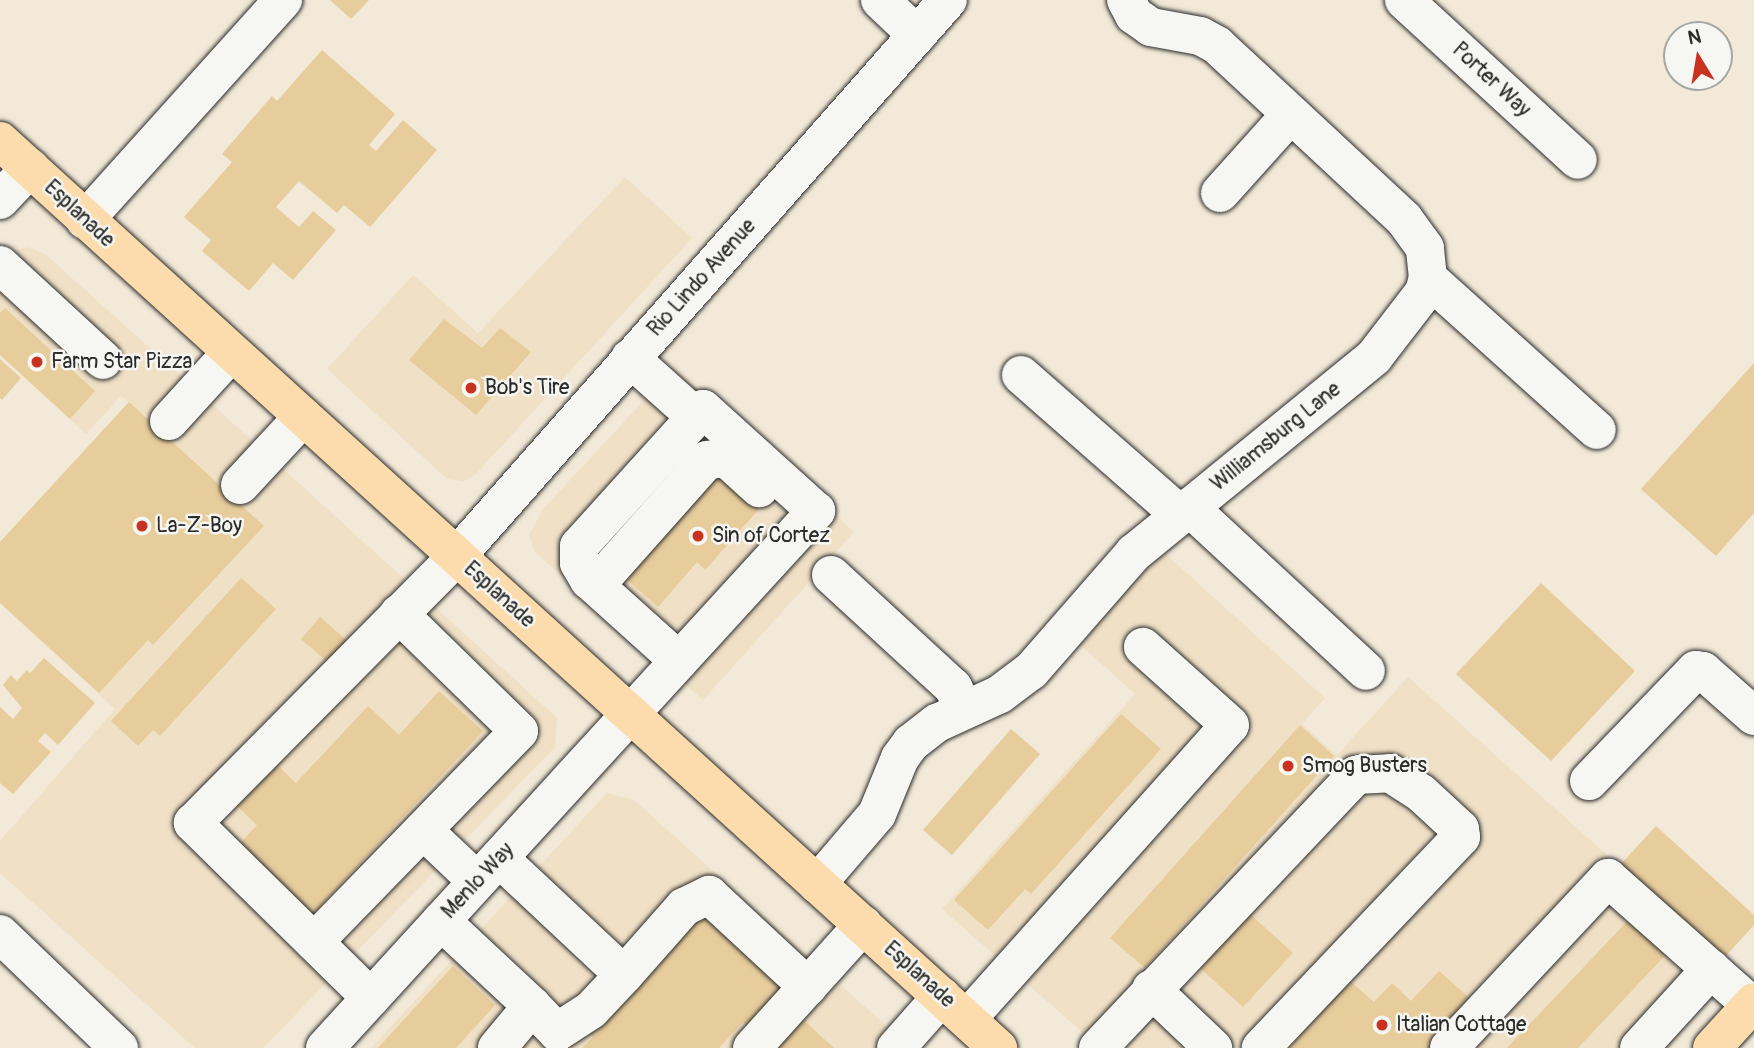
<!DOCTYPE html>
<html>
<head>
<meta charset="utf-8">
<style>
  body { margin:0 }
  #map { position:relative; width:1754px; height:1048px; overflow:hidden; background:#f2e9d8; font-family:Pangolin,sans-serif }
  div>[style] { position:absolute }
  .built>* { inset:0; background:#efe0c6 }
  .building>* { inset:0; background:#e7cc9c }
  .roads { filter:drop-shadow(0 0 2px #2b2b2b) drop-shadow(0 0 2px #2b2b2b) }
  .minor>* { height:38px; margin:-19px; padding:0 19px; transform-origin:19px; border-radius:19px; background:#f6f6f2 }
  .major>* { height:38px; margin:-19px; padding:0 19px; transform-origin:19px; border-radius:19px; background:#fcdcac }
  .dots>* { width:19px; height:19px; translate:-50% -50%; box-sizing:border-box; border:4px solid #f6f6f2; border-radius:50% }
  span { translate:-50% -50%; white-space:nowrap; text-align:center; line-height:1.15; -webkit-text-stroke:5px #f6f6f2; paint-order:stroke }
  .street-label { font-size:21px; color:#2b2b2b }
  .poi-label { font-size:21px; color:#2b2b2b }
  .left { translate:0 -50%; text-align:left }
  .north { position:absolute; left:1663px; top:21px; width:70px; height:70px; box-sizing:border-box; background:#f6f6f2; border:2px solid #a5a5a2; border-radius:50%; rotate:349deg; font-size:19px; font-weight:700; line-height:28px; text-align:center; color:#2b2b2b }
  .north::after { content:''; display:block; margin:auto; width:24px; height:32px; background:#c8321e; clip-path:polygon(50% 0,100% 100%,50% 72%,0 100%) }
</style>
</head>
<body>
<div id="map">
  <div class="built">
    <i style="clip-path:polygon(625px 177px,692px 238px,476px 474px,464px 481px,447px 479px,327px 369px,413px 275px,478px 333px)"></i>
    <i style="clip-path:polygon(29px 247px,46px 255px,159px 356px,557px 718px,555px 747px,263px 1048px,195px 1048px,0 873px,0 841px,115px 709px,0 603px,0 542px,129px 402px,121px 396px,86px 434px,0 355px,0 253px)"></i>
    <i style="clip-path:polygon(674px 368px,854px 532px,703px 700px,535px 552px,529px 535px,544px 508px)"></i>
    <i style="clip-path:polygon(1159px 548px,1325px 698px,1302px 724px,1337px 755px,1408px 677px,1723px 959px,1642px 1048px,1078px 1048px,1088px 1037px,942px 909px,1135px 694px,1075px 640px)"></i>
    <i style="clip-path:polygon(607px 793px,634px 800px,911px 1048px,371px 1048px)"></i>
  </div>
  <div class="building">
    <i style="clip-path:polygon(330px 0,369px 0,351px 19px)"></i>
    <i style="clip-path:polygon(322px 50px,395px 114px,369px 145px,376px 151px,403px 120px,437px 150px,370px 227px,344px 205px,337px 213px,299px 181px,276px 207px,299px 227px,313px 211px,336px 230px,293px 280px,273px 263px,249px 291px,202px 251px,211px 240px,184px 217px,232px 162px,222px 154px,272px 96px,277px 101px)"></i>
    <i style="clip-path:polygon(5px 308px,95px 391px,70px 419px,0 355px,0 313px)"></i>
    <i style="clip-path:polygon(444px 319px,482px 348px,500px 328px,531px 352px,476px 415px,409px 360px)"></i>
    <i style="clip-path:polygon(0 359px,21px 378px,2px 400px,0 398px)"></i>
    <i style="clip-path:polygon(1754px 363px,1754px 513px,1716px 556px,1641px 489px)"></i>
    <i style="clip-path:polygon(129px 402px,264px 526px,153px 645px,148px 640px,99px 693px,0 603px,0 542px)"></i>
    <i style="clip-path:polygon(717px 472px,759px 509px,705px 570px,697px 562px,658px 607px,624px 577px)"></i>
    <i style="clip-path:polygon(241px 578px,276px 609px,160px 736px,153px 730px,138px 746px,111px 721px)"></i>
    <i style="clip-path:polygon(1541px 583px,1635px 671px,1551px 761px,1456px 674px)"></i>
    <i style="clip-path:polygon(320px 617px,351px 644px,332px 666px,301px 639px)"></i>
    <i style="clip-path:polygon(44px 658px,95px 703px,58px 745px,45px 733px,38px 741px,51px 752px,13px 794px,0 783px,0 707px,13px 719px,22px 708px,3px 685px,11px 675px,17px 681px,27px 670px,30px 673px)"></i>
    <i style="clip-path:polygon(439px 691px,483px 731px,313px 914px,238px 846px,257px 825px,237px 806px,276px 764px,296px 783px,368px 706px,399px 735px)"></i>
    <i style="clip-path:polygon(1121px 714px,1161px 749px,1031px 894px,1025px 889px,988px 930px,954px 900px)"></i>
    <i style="clip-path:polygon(1300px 725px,1334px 756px,1145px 968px,1110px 938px)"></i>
    <i style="clip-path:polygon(1011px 729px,1040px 754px,952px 855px,923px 830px)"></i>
    <i style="clip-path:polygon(1656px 826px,1754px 915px,1754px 925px,1723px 959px,1620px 865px)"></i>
    <i style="clip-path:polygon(699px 910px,784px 988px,748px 1027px,743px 1022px,719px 1048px,582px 1048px,593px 1037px,588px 1033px)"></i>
    <i style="clip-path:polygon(1636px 912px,1673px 947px,1578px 1048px,1507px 1048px)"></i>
    <i style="clip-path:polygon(1250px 914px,1293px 953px,1243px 1007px,1200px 968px)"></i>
    <i style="clip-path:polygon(453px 966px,495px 1005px,456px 1048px,378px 1048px)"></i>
    <i style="clip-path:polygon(1439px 971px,1474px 1002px,1433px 1048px,1289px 1048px,1350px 981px,1374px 1002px,1392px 983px,1411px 1001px)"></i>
    <i style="clip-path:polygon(798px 1015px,834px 1048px,770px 1048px)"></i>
  </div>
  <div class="roads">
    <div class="minor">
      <i style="left:880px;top:0;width:51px;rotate:43.4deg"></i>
      <i style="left:1404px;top:0;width:236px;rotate:42.6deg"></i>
      <i style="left:1220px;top:193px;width:106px;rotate:-48.1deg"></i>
      <i style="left:0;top:200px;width:44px;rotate:-46.8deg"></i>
      <i style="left:85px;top:220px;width:296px;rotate:-48deg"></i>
      <i style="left:0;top:265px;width:140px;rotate:42.7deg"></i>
      <i style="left:1428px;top:278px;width:227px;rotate:42deg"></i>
      <i style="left:630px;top:358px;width:89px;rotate:41.8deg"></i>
      <i style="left:1021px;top:375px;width:210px;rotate:41.3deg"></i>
      <i style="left:169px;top:421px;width:91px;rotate:-47.7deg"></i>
      <i style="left:240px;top:485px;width:93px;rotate:-47.2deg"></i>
      <i style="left:1189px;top:507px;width:241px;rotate:42.8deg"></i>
      <i style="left:831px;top:575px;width:166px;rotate:42.6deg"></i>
      <i style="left:953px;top:687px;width:25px;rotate:64deg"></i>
      <i style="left:596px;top:585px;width:167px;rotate:-48.4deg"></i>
      <i style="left:707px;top:460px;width:19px;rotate:-6deg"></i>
      <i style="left:726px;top:458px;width:45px;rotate:42.3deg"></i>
      <i style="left:1589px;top:781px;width:154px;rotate:-46.1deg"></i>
      <i style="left:1696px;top:670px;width:7px;rotate:8deg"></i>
      <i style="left:1703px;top:671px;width:68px;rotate:41.4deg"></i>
      <i style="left:423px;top:830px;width:74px;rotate:43.4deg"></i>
      <i style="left:499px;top:858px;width:171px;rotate:43.1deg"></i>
      <i style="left:624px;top:975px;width:91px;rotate:-48.6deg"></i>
      <i style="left:684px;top:907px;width:28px;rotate:-26deg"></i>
      <i style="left:709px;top:895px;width:135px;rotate:42.9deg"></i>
      <i style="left:817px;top:884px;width:92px;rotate:-49.4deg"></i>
      <i style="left:877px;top:814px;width:61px;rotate:-67.7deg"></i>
      <i style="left:900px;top:758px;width:19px;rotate:-54deg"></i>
      <i style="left:911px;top:743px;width:33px;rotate:-38deg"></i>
      <i style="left:937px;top:723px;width:69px;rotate:-24.7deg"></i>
      <i style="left:1000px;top:694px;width:39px;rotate:-37deg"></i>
      <i style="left:1031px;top:671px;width:157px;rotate:-48.9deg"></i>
      <i style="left:1134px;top:553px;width:310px;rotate:-39.2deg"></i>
      <i style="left:1374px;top:357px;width:82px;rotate:-52.4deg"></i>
      <i style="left:1424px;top:292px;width:15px;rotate:-74deg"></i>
      <i style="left:1428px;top:278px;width:30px;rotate:-96deg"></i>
      <i style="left:1425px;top:248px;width:36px;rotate:-126deg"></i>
      <i style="left:1404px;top:219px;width:255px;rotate:-137.1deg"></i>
      <i style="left:1217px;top:45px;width:19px;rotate:-152deg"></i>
      <i style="left:1200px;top:36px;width:50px;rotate:-169.6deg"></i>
      <i style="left:1151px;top:27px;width:21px;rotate:-145deg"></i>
      <i style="left:1134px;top:15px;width:17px;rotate:-118deg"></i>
      <i style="left:441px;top:921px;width:125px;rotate:43deg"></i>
      <i style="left:532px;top:1006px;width:55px;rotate:129.8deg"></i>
      <i style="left:0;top:934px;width:165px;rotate:43.8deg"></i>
      <i style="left:314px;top:942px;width:294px;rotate:-45.8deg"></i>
      <i style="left:519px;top:731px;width:168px;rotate:-135.7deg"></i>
      <i style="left:1151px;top:989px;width:86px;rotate:43.6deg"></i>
      <i style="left:371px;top:998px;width:250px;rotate:-135.5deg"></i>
      <i style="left:193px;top:823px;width:374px;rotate:-45.3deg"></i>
      <i style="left:456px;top:557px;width:743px;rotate:-48.55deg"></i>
      <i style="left:532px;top:1006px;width:36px;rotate:46deg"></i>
      <i style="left:557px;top:1032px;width:40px;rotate:-32.9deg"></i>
      <i style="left:591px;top:1010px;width:48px;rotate:-46.7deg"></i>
      <i style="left:967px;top:1019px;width:394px;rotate:-48.2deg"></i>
      <i style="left:1230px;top:725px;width:117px;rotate:-138.1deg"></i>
      <i style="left:325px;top:1048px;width:728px;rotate:-47.56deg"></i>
      <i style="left:816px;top:511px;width:152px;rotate:-137.9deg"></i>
      <i style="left:703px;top:409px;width:185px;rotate:132.1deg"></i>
      <i style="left:579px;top:546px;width:17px;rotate:90deg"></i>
      <i style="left:579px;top:563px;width:20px;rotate:60deg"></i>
      <i style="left:589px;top:580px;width:121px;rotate:42deg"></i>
      <i style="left:752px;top:1048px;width:166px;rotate:-47.9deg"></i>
      <i style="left:896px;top:1048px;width:69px;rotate:-48.5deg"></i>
      <i style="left:1098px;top:1048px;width:376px;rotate:-46.6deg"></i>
      <i style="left:1356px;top:775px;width:34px;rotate:-3deg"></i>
      <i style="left:1390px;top:773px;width:37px;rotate:33deg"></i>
      <i style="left:1421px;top:793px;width:53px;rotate:42.7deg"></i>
      <i style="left:1460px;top:829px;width:8px;rotate:83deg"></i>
      <i style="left:1461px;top:837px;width:291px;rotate:133.5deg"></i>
      <i style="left:1449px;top:1048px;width:233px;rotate:-46.9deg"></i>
      <i style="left:1608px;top:878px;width:191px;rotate:41.6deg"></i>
      <i style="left:1639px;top:1048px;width:107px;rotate:-47.7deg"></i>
    </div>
    <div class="major">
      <i style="left:0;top:141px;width:1349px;rotate:42.27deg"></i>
      <i style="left:1712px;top:1048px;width:62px;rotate:-47.6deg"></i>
    </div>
  </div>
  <div class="dots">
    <i style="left:37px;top:362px;background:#c8321e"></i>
    <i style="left:471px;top:388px;background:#c8321e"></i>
    <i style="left:142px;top:526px;background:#c8321e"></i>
    <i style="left:698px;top:536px;background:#c8321e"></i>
    <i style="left:1288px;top:766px;background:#c8321e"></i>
    <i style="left:1382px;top:1025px;background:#c8321e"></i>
  </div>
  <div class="street-label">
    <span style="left:1491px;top:80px;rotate:43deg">Porter Way</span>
    <span style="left:79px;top:214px;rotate:43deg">Esplanade</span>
    <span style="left:702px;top:278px;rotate:-48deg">Rio Lindo Avenue</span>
    <span style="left:1276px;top:437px;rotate:-39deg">Williamsburg Lane</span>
    <span style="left:499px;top:595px;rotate:42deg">Esplanade</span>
    <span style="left:478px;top:881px;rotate:-47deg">Menlo Way</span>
    <span style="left:919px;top:975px;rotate:42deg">Esplanade</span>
  </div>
  <div class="poi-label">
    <span class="left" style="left:51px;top:362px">Farm Star Pizza</span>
    <span class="left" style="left:485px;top:388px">Bob's Tire</span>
    <span class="left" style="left:156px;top:526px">La-Z-Boy</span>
    <span class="left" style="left:712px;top:536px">Sin of Cortez</span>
    <span class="left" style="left:1302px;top:766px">Smog Busters</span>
    <span class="left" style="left:1396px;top:1025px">Italian Cottage</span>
  </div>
  <div class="north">N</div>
</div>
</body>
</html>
